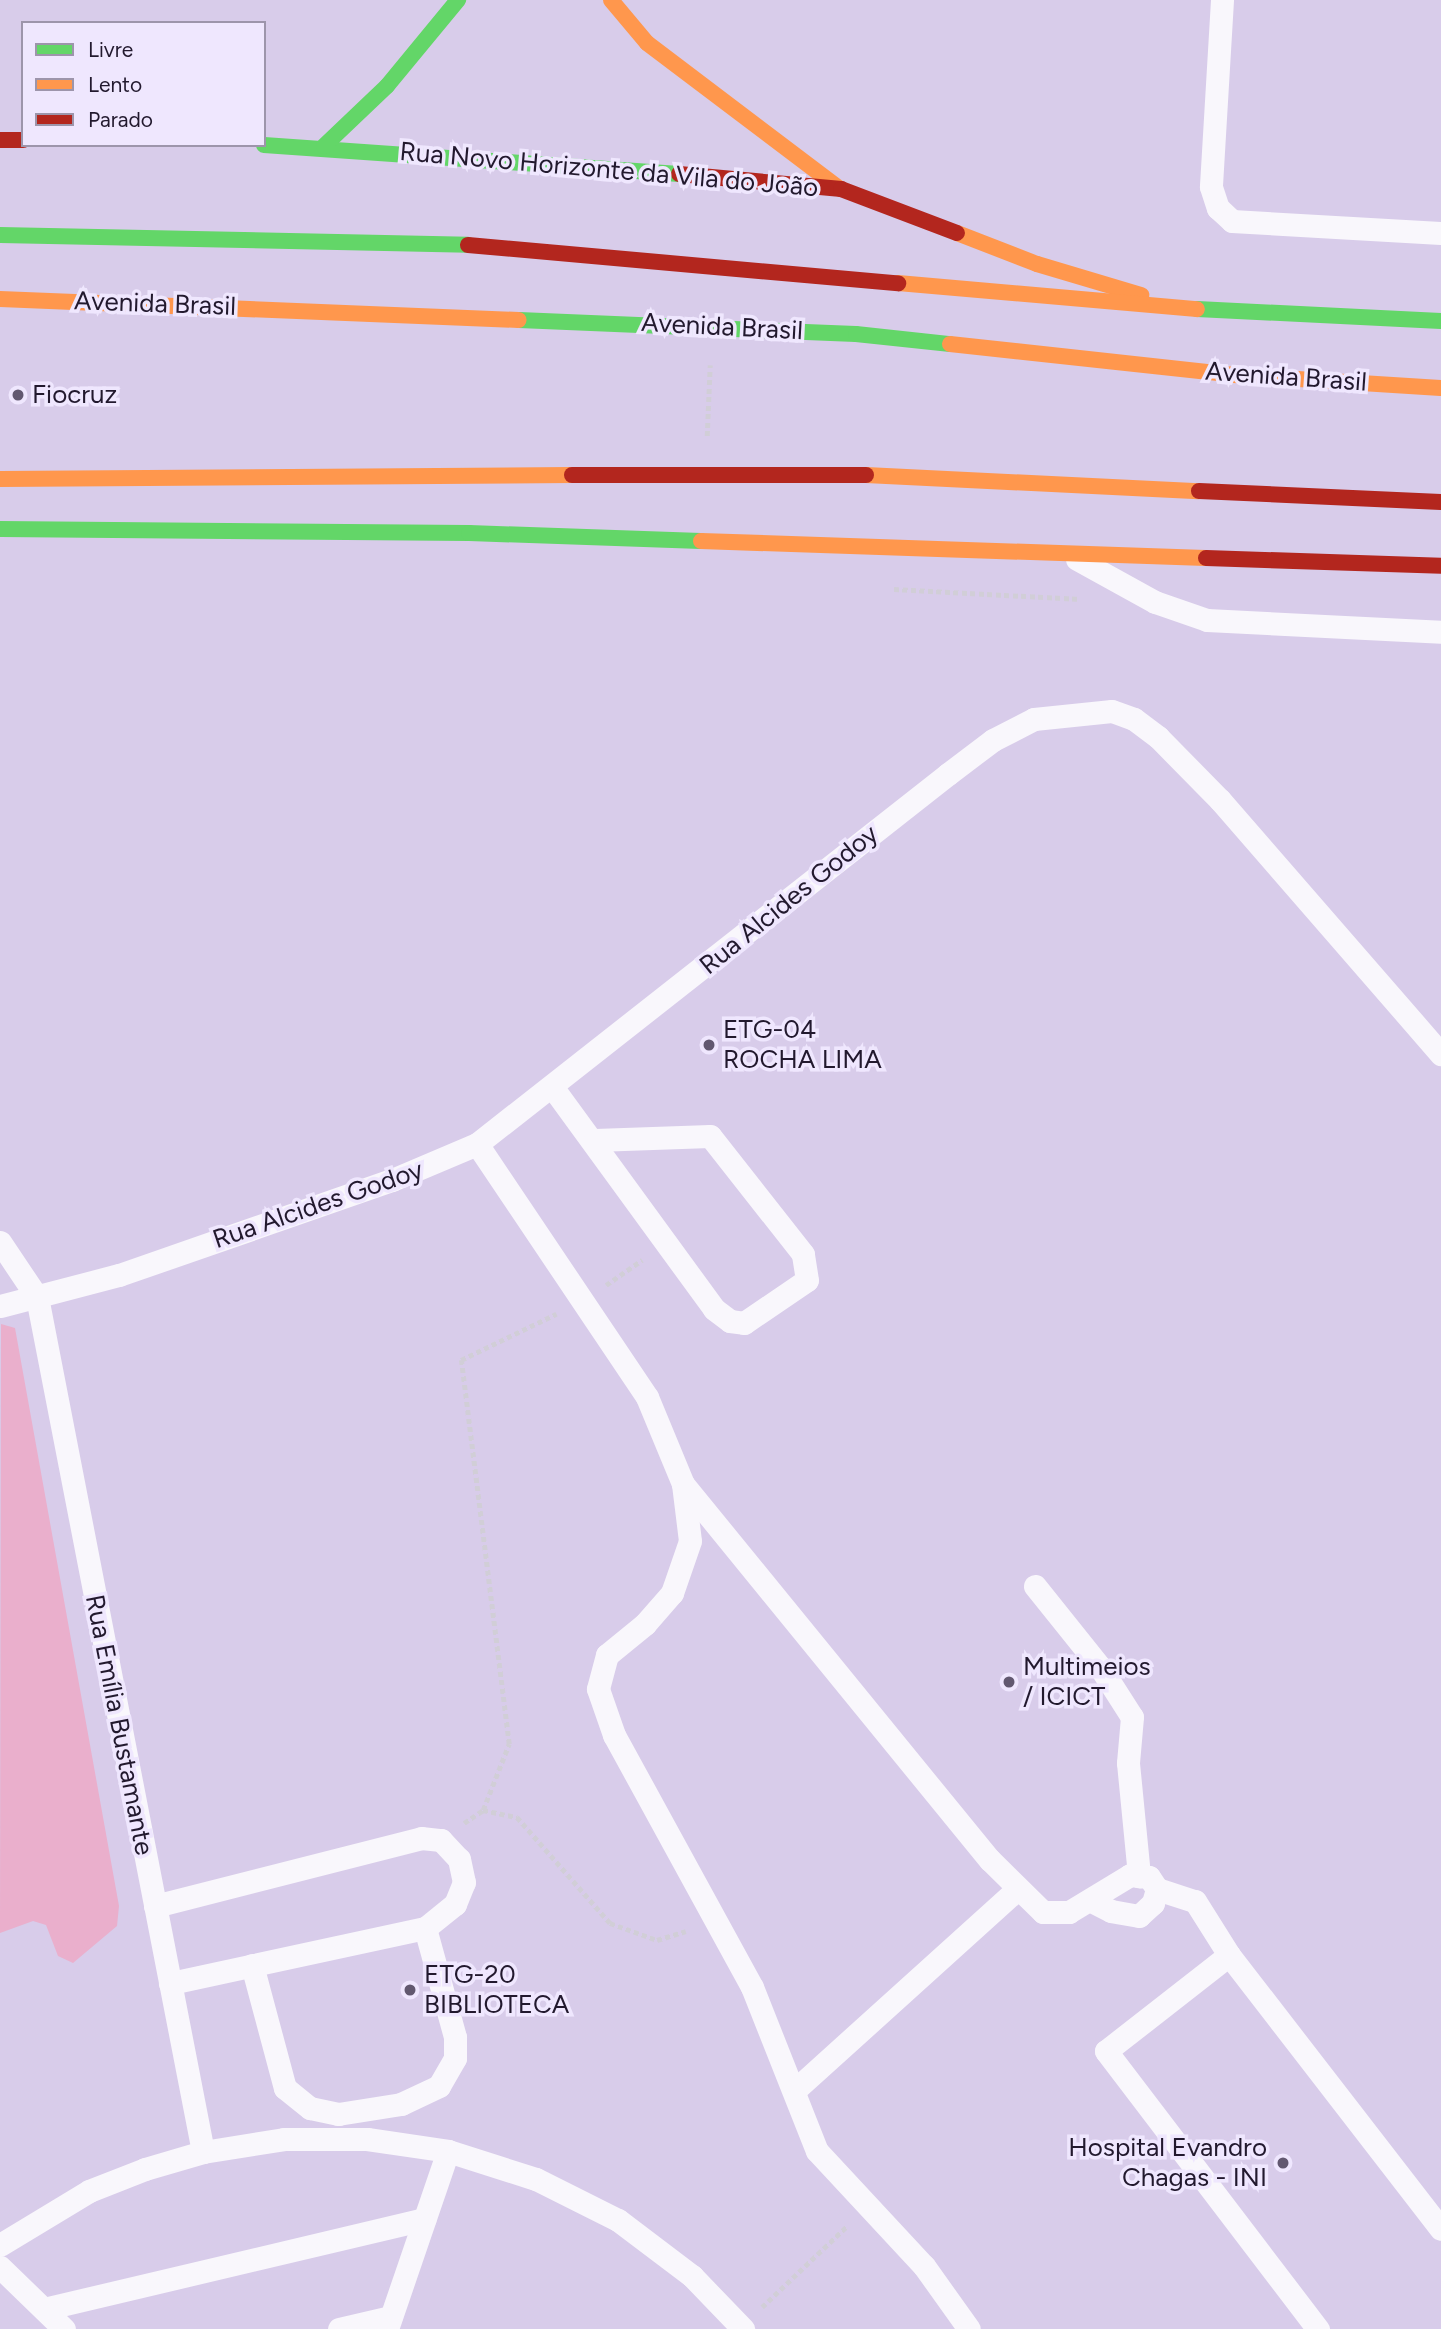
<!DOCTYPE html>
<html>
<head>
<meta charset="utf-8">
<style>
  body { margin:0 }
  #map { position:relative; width:1441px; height:2329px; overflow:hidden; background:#d8ccea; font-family:Figtree,sans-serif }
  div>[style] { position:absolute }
  .green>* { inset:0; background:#eaafcc }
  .path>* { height:4.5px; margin-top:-2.25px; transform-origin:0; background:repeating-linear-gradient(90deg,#d1ced7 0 5px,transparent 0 8.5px) }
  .lane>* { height:23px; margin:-11.5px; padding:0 11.5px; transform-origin:11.5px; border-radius:11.5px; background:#f9f7fc }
  .fast>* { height:16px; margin:-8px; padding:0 8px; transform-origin:8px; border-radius:8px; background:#63d668 }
  .slow>* { height:16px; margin:-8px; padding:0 8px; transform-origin:8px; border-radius:8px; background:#ff974d }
  .jam>* { height:16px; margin:-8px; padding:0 8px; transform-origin:8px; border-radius:8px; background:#b3261e }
  .dots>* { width:19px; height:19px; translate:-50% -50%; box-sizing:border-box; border:4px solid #efe7fe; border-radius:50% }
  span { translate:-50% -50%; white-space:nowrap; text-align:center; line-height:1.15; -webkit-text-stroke:7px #efe7fe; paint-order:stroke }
  .street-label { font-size:26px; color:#22192e }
  .poi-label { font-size:26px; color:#22192e }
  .left { translate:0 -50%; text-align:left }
  .right { translate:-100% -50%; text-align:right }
  .legend { position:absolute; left:21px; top:21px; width:245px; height:126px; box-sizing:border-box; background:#efe7fe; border:2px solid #9d95ab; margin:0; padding:9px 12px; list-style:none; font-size:21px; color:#22192e }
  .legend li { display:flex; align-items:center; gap:14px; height:35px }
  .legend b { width:35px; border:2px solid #9d95ab }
</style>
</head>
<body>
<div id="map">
  <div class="green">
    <i style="clip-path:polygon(1px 1324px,15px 1328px,119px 1906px,117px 1926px,73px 1963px,58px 1956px,46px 1925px,33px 1921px,0 1933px)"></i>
  </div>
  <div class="path">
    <i style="left:707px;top:436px;width:71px;rotate:-87.6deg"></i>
    <i style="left:894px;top:589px;width:187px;rotate:3.1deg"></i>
    <i style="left:606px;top:1285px;width:44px;rotate:-34.8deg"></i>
    <i style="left:483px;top:1810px;width:35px;rotate:12deg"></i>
    <i style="left:517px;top:1817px;width:141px;rotate:48.7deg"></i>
    <i style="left:610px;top:1923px;width:50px;rotate:19.9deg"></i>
    <i style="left:657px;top:1940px;width:30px;rotate:-17deg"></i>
    <i style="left:464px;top:1823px;width:23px;rotate:-34deg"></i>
    <i style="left:483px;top:1810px;width:71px;rotate:-68.5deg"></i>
    <i style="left:509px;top:1744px;width:387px;rotate:-97.1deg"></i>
    <i style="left:461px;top:1360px;width:106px;rotate:-25.8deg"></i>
    <i style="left:762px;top:2307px;width:117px;rotate:-43.6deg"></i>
  </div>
  <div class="lane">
    <i style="left:1222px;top:0;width:187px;rotate:93.4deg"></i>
    <i style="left:1211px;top:187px;width:22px;rotate:72deg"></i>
    <i style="left:1218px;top:208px;width:19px;rotate:43deg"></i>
    <i style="left:1232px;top:221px;width:209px;rotate:3.3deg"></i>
    <i style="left:1077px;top:559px;width:89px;rotate:28.9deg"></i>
    <i style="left:1155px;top:602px;width:55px;rotate:19.1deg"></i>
    <i style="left:1207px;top:620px;width:234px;rotate:2.9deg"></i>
    <i style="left:553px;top:1088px;width:273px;rotate:53.9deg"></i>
    <i style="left:714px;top:1309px;width:20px;rotate:37deg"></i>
    <i style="left:730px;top:1321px;width:14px;rotate:8deg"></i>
    <i style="left:744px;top:1323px;width:76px;rotate:-34.3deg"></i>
    <i style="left:807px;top:1280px;width:26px;rotate:-99deg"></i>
    <i style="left:803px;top:1254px;width:150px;rotate:-128.2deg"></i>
    <i style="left:710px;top:1136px;width:115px;rotate:178deg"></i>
    <i style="left:477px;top:1144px;width:305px;rotate:56.1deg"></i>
    <i style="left:647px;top:1397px;width:94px;rotate:67.5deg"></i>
    <i style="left:683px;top:1484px;width:57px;rotate:83deg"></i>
    <i style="left:690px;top:1541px;width:55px;rotate:109.1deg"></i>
    <i style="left:672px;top:1593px;width:41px;rotate:131.1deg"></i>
    <i style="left:645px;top:1624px;width:49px;rotate:140.8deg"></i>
    <i style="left:607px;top:1655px;width:35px;rotate:105deg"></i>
    <i style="left:598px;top:1689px;width:49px;rotate:70.8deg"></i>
    <i style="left:614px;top:1735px;width:287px;rotate:61.3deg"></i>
    <i style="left:752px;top:1987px;width:176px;rotate:68.4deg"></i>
    <i style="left:817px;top:2151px;width:157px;rotate:47.1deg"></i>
    <i style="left:924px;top:2266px;width:77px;rotate:54.5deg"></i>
    <i style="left:0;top:1242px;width:66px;rotate:56.1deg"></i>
    <i style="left:37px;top:1297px;width:871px;rotate:79.01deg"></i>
    <i style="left:0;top:1306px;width:123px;rotate:-14.6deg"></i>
    <i style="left:119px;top:1275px;width:289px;rotate:-19.2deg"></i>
    <i style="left:392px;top:1180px;width:92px;rotate:-23deg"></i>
    <i style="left:477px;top:1144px;width:599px;rotate:-38.15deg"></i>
    <i style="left:948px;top:774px;width:56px;rotate:-37.1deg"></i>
    <i style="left:993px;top:740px;width:46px;rotate:-27.1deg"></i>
    <i style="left:1034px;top:719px;width:78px;rotate:-5.9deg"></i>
    <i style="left:1112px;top:711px;width:23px;rotate:20deg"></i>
    <i style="left:1134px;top:719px;width:30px;rotate:37deg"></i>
    <i style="left:1158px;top:737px;width:88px;rotate:45.5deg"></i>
    <i style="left:1220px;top:800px;width:337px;rotate:49deg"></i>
    <i style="left:683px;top:1484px;width:485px;rotate:50.8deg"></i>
    <i style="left:990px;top:1860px;width:74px;rotate:44.5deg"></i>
    <i style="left:1043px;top:1912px;width:26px"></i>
    <i style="left:1069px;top:1912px;width:71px;rotate:-31.2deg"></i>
    <i style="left:1130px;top:1875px;width:19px;rotate:6deg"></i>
    <i style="left:1149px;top:1877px;width:14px;rotate:56deg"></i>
    <i style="left:1157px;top:1889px;width:15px;rotate:106deg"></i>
    <i style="left:1153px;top:1903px;width:19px;rotate:137deg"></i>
    <i style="left:1139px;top:1916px;width:28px;rotate:-170deg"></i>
    <i style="left:1111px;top:1911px;width:22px;rotate:-153deg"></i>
    <i style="left:1035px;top:1586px;width:104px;rotate:51.3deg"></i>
    <i style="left:1100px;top:1667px;width:59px;rotate:57.4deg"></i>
    <i style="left:1132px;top:1717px;width:46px;rotate:95deg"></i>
    <i style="left:1128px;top:1763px;width:114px;rotate:84.4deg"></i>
    <i style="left:1157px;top:1889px;width:40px;rotate:18deg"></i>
    <i style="left:1195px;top:1901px;width:64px;rotate:57.8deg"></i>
    <i style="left:1229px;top:1955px;width:346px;rotate:52.3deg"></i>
    <i style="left:155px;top:1906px;width:275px;rotate:-14.3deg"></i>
    <i style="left:421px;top:1838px;width:20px;rotate:6deg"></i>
    <i style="left:441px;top:1840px;width:26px;rotate:47deg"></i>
    <i style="left:459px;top:1859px;width:24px;rotate:78deg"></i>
    <i style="left:464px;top:1882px;width:24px;rotate:112deg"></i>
    <i style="left:455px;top:1904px;width:38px;rotate:141deg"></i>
    <i style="left:425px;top:1928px;width:261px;rotate:167.8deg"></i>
    <i style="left:1229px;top:1955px;width:156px;rotate:142deg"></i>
    <i style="left:1106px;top:2051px;width:350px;rotate:52.7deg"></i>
    <i style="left:252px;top:1965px;width:127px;rotate:75deg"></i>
    <i style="left:285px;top:2088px;width:32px;rotate:39deg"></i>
    <i style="left:310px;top:2108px;width:29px;rotate:12deg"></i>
    <i style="left:338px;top:2114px;width:64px;rotate:-9deg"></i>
    <i style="left:401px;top:2104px;width:42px;rotate:-25.3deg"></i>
    <i style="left:439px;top:2086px;width:32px;rotate:-60deg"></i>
    <i style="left:455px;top:2058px;width:21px;rotate:-90deg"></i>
    <i style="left:455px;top:2037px;width:113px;rotate:-105.4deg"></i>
    <i style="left:796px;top:2089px;width:298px;rotate:-42.1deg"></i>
    <i style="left:0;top:2245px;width:104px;rotate:-31.2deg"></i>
    <i style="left:89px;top:2191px;width:60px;rotate:-21.4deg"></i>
    <i style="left:145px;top:2169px;width:60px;rotate:-16.3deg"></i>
    <i style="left:203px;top:2152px;width:82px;rotate:-9.1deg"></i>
    <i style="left:284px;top:2139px;width:83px"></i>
    <i style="left:367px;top:2139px;width:82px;rotate:8.4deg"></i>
    <i style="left:448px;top:2151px;width:92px;rotate:17.7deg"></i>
    <i style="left:536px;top:2179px;width:92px;rotate:26.6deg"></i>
    <i style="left:618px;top:2220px;width:93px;rotate:37.1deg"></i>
    <i style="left:692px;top:2276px;width:74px;rotate:46.1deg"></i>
    <i style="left:0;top:2267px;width:89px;rotate:44.1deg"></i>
    <i style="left:44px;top:2309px;width:391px;rotate:-13.3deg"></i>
    <i style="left:339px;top:2329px;width:53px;rotate:-13deg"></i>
    <i style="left:387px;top:2329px;width:188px;rotate:-71.1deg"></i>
  </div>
  <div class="fast">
    <i style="left:264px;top:145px;width:416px;rotate:4deg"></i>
    <i style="left:324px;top:146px;width:87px;rotate:-43.6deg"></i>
    <i style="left:387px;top:86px;width:112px;rotate:-50.5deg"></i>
    <i style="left:0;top:235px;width:468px;rotate:1.2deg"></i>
    <i style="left:1197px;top:309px;width:244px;rotate:2.8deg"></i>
    <i style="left:519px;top:320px;width:337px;rotate:2.4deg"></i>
    <i style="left:856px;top:334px;width:95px;rotate:6.1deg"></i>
    <i style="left:0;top:529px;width:469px;rotate:0.5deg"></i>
    <i style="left:469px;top:533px;width:232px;rotate:2deg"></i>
  </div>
  <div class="slow">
    <i style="left:611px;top:0;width:56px;rotate:50.1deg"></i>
    <i style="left:647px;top:43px;width:241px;rotate:37.1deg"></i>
    <i style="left:957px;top:233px;width:86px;rotate:21.2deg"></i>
    <i style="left:1037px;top:264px;width:109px;rotate:16.6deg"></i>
    <i style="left:898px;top:283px;width:300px;rotate:5deg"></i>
    <i style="left:0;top:299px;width:519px;rotate:2.32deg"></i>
    <i style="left:950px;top:344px;width:286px;rotate:6.2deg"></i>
    <i style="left:1234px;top:375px;width:207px;rotate:3.6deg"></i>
    <i style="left:866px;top:475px;width:333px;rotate:2.8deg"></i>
    <i style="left:0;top:479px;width:572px;rotate:-0.4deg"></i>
    <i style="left:701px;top:541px;width:505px;rotate:1.93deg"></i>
  </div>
  <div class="jam">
    <i style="left:0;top:140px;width:23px"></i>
    <i style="left:679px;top:174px;width:163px;rotate:5.3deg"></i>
    <i style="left:841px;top:189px;width:124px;rotate:20.8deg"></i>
    <i style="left:468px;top:245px;width:432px;rotate:5.1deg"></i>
    <i style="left:572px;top:475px;width:294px"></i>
    <i style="left:1199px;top:491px;width:242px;rotate:2.6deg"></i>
    <i style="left:1206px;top:558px;width:235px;rotate:1.9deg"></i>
  </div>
  <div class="dots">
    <i style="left:18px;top:395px;background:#625870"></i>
    <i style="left:709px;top:1045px;background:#625870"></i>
    <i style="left:1009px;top:1682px;background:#625870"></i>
    <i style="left:410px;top:1990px;background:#625870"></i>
    <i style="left:1283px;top:2163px;background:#625870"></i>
  </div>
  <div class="street-label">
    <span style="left:609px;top:170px;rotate:5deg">Rua Novo Horizonte da Vila do João</span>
    <span style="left:155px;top:304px;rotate:2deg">Avenida Brasil</span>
    <span style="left:722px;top:327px;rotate:3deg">Avenida Brasil</span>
    <span style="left:1286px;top:377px;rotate:4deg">Avenida Brasil</span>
    <span style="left:789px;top:900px;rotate:-39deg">Rua Alcides Godoy</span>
    <span style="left:318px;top:1205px;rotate:-19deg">Rua Alcides Godoy</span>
    <span style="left:119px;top:1725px;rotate:79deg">Rua Emília Bustamante</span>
  </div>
  <div class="poi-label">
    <span class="left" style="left:32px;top:395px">Fiocruz</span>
    <span class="left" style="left:723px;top:1045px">ETG-04<br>ROCHA LIMA</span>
    <span class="left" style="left:1023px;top:1682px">Multimeios<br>/ ICICT</span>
    <span class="left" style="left:424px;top:1990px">ETG-20<br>BIBLIOTECA</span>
    <span class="right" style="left:1267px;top:2163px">Hospital Evandro<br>Chagas - INI</span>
  </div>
  <ul class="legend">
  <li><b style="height:9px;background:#63d668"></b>Livre</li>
  <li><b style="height:9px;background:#ff974d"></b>Lento</li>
  <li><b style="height:9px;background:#b3261e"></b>Parado</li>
  </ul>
</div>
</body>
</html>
